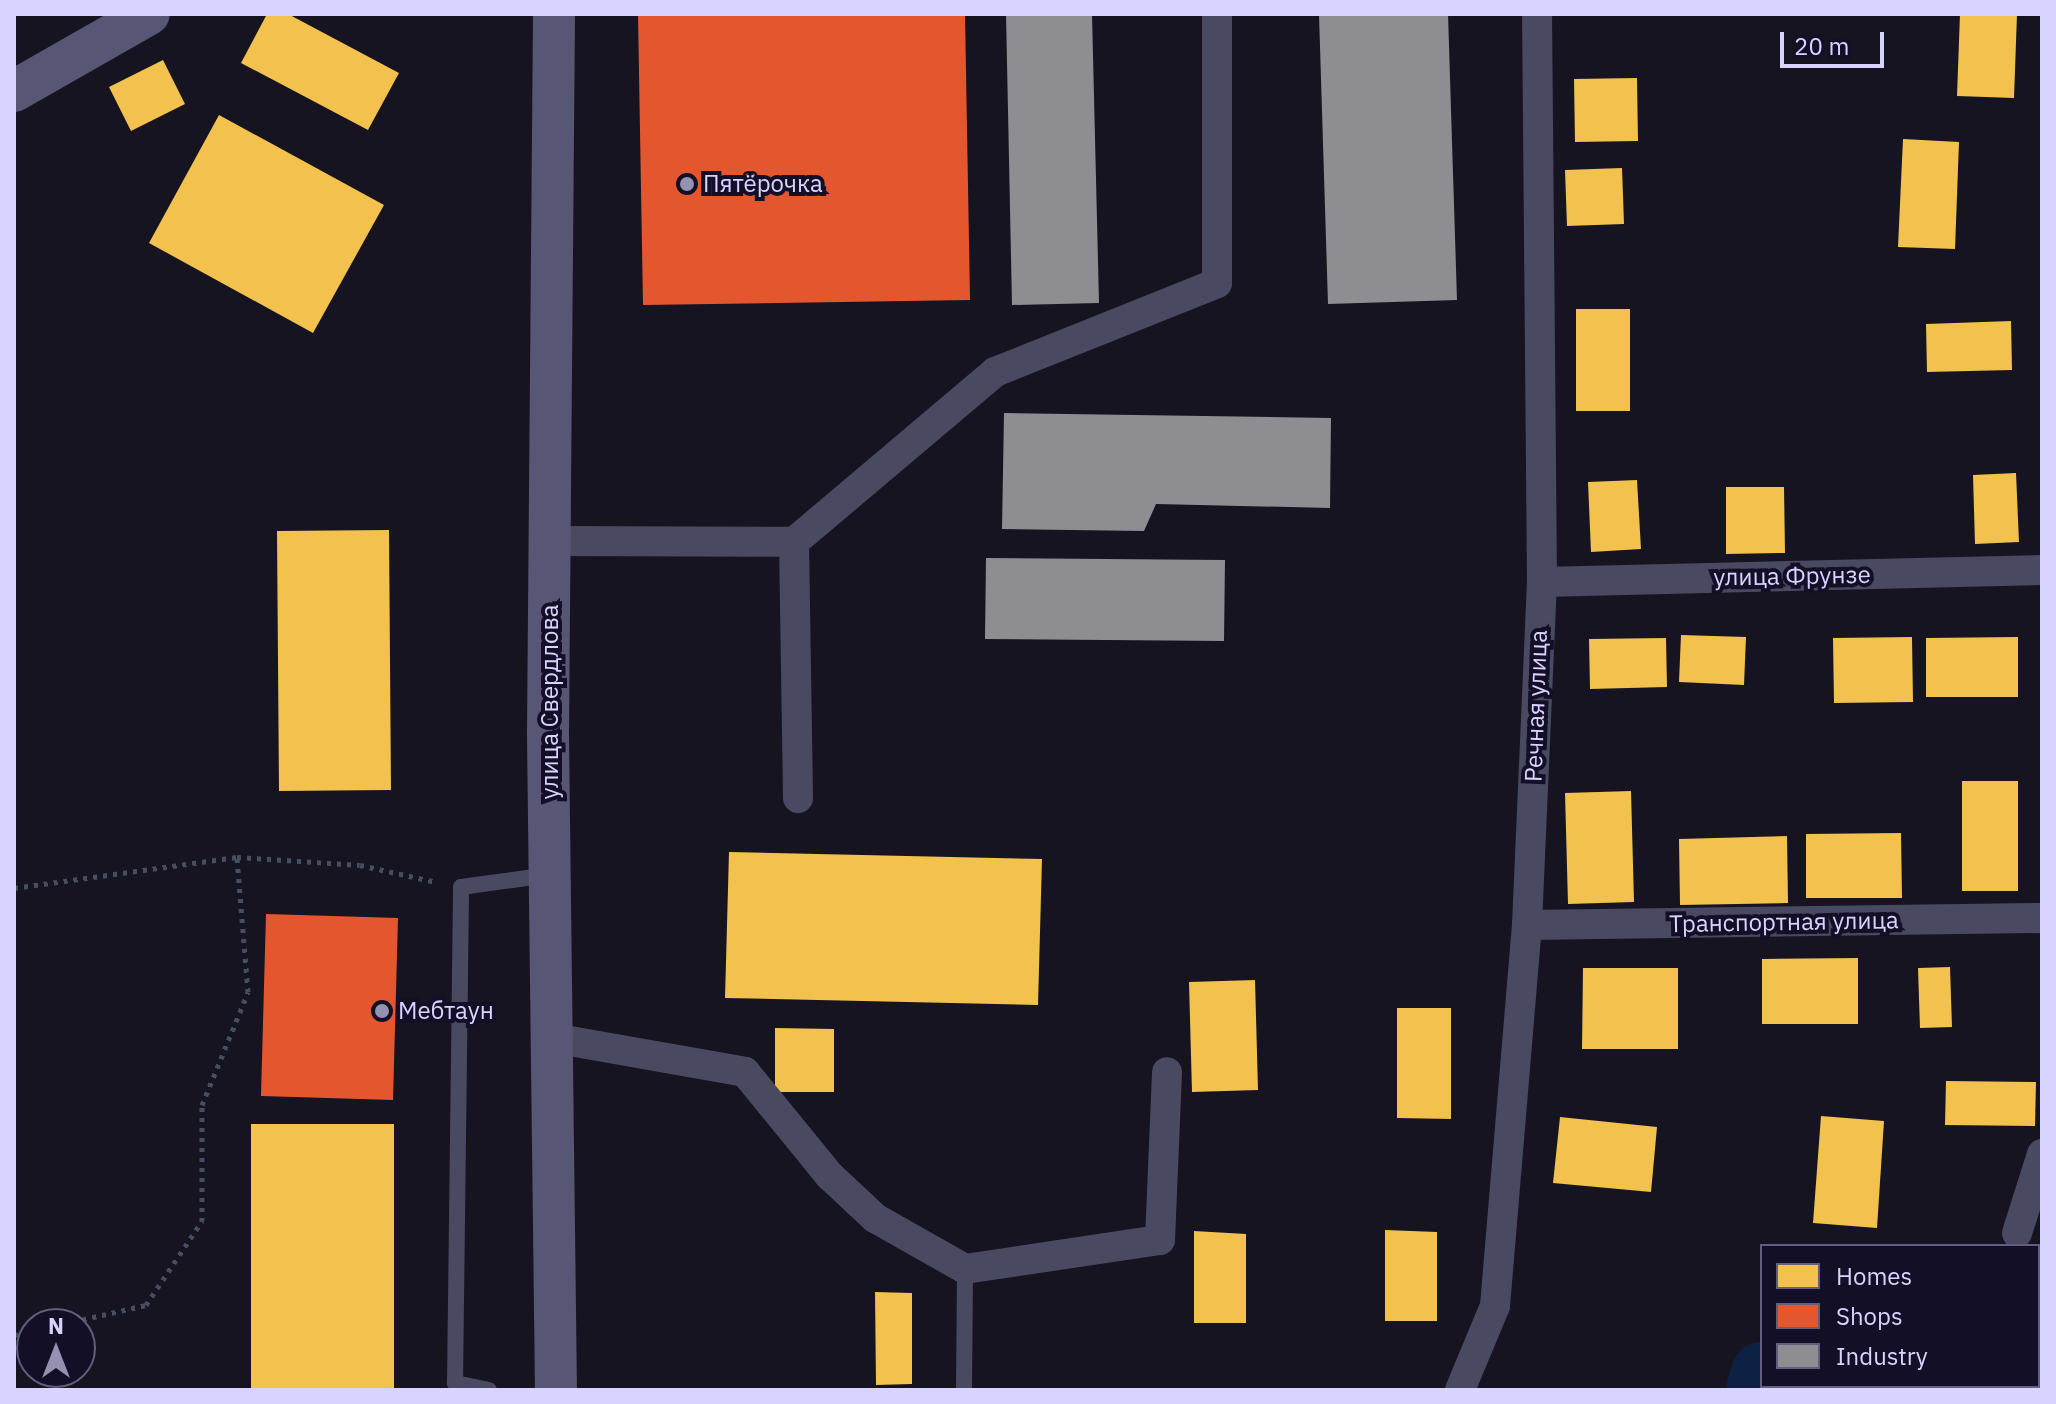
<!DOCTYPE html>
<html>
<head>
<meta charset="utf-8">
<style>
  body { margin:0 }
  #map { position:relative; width:2056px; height:1404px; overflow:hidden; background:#161421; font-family:"IBM Plex Sans",sans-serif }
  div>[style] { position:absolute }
  .homes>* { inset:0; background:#f2c14e }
  .shops>* { inset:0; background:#e4572e }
  .industry>* { inset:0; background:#8d8d92 }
  .river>* { height:62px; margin:-31px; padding:0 31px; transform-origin:31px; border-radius:31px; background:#0d2144 }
  .path>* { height:5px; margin-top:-2.5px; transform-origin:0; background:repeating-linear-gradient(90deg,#44505f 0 4px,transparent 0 10px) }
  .service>* { height:16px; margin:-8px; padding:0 8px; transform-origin:8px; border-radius:8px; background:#4a4962 }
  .minor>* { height:30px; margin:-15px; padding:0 15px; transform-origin:15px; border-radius:15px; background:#4a4962 }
  .secondary>* { height:42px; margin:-21px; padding:0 21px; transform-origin:21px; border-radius:21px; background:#575674 }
  .dots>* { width:22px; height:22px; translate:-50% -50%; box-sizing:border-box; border:4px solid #130f26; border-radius:50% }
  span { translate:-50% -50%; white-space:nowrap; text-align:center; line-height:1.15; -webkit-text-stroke:8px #130f26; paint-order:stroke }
  .poi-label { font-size:24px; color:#d9d4ff }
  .left { translate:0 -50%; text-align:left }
  .street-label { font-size:24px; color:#d9d4ff }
  .frame { position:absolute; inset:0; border:16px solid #d9d4ff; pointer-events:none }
  .legend { position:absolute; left:1760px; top:1244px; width:280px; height:144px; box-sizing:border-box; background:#130f26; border:2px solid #625e7d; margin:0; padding:10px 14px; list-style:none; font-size:24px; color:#d9d4ff }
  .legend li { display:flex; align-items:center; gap:16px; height:40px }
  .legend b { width:40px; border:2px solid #625e7d }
  .north { position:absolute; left:16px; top:1308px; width:80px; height:80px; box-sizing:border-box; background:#130f26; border:2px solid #625e7d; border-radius:50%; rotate:0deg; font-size:22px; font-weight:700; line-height:32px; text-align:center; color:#d9d4ff }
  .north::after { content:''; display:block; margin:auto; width:28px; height:36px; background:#9591b1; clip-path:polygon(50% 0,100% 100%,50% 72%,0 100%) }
  .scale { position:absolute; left:1780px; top:32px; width:104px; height:36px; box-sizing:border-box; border:4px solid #d9d4ff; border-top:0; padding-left:10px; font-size:24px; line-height:28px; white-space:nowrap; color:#d9d4ff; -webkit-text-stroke:6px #130f26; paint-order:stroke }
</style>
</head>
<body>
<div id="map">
  <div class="homes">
    <i style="clip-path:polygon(267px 14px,288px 14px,399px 73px,368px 130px,241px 63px)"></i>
    <i style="clip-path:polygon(1960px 14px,2017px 14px,2014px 98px,1957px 96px)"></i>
    <i style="clip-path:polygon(163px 60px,185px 104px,131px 131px,109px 87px)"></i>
    <i style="clip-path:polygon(1637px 78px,1638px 141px,1575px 142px,1574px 79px)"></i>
    <i style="clip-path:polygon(219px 115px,384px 205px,313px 333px,149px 243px)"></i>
    <i style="clip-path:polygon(1903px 139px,1959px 142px,1955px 249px,1898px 247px)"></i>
    <i style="clip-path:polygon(1622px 168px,1624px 224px,1567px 226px,1565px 170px)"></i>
    <i style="clip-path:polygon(1576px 309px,1630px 309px,1630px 411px,1576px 411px)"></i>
    <i style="clip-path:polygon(2011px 321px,2012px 370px,1927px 372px,1926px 324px)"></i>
    <i style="clip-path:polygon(2016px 473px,2019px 542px,1975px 544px,1973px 475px)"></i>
    <i style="clip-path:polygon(1637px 480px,1641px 549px,1591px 552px,1588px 482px)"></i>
    <i style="clip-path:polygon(1726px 487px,1784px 487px,1785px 553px,1726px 554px)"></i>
    <i style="clip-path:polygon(389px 530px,391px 790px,279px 791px,277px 531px)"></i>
    <i style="clip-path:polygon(1681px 635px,1746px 637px,1744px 685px,1679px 682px)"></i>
    <i style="clip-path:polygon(1912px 637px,1913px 702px,1834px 703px,1833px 638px)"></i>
    <i style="clip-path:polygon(2018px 637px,2018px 697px,1926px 697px,1926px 638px)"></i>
    <i style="clip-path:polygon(1666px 638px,1667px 687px,1590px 689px,1589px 639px)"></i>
    <i style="clip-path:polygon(1962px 781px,2018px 781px,2018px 891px,1962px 891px)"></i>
    <i style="clip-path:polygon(1631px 791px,1634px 902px,1568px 904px,1565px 793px)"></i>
    <i style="clip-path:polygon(1901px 833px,1902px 898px,1806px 898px,1806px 834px)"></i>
    <i style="clip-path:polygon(1787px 836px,1788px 903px,1680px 905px,1679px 839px)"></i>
    <i style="clip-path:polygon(729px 852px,1042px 859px,1038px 1005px,725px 998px)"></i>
    <i style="clip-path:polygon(1858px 958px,1858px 1024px,1762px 1024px,1762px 959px)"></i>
    <i style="clip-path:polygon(1950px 967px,1952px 1027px,1920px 1028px,1918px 968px)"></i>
    <i style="clip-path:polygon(1583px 968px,1678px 968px,1678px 1049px,1582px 1049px)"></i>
    <i style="clip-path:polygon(1255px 980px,1258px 1090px,1192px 1092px,1189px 982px)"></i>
    <i style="clip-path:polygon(1397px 1008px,1451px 1008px,1451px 1119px,1397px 1118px)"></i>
    <i style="clip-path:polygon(775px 1028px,834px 1029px,834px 1092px,775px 1092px)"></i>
    <i style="clip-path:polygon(1946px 1081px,2036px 1082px,2035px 1126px,1945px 1125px)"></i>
    <i style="clip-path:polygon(1821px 1116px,1884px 1121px,1877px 1228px,1813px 1223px)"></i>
    <i style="clip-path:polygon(1560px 1117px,1657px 1127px,1651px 1192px,1553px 1183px)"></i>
    <i style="clip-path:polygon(251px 1124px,394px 1124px,394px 1390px,251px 1390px)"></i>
    <i style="clip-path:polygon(1385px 1230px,1437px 1232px,1437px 1321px,1385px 1321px)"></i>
    <i style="clip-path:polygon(1194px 1231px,1246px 1234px,1246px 1323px,1194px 1323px)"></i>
    <i style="clip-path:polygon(875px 1292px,912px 1293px,912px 1384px,876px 1385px)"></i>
  </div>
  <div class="shops">
    <i style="clip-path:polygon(638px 14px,965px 14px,970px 300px,643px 305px)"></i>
    <i style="clip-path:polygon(266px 914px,398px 918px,393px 1100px,261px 1096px)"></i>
  </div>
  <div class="industry">
    <i style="clip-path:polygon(1006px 14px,1092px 14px,1099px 303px,1012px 305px)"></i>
    <i style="clip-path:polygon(1319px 14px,1448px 14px,1457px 300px,1328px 304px)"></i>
    <i style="clip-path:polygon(1004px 413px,1331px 418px,1330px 508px,1156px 504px,1144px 531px,1002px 529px)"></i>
    <i style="clip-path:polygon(986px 558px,1225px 560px,1224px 641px,985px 639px)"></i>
  </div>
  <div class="river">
    <i style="left:2038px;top:1289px;width:4px;rotate:14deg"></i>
    <i style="left:1757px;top:1390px;width:18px;rotate:-74deg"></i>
  </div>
  <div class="path">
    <i style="left:14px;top:888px;width:225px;rotate:-7.9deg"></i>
    <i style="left:237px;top:857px;width:123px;rotate:3.7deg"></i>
    <i style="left:360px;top:865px;width:78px;rotate:12.6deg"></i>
    <i style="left:63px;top:1324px;width:85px;rotate:-12.9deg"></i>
    <i style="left:146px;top:1305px;width:101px;rotate:-56.3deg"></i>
    <i style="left:202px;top:1221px;width:116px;rotate:-90deg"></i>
    <i style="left:202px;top:1105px;width:122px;rotate:-67.8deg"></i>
    <i style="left:248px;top:992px;width:135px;rotate:-94.7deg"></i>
    <i style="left:14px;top:1335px;width:18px;rotate:-13deg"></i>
  </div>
  <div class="service">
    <i style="left:489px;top:1390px;width:35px;rotate:-168deg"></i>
    <i style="left:455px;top:1383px;width:496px;rotate:-89.3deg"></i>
    <i style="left:461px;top:887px;width:89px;rotate:-7.8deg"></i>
    <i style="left:964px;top:1390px;width:121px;rotate:-89.5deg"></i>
  </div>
  <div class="minor">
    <i style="left:550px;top:541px;width:244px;rotate:0.2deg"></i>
    <i style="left:794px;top:542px;width:263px;rotate:-40.2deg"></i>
    <i style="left:995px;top:372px;width:239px;rotate:-21.8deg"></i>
    <i style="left:1217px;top:283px;width:269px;rotate:-90deg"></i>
    <i style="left:794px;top:542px;width:256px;rotate:89.1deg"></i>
    <i style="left:1542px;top:582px;width:500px;rotate:-1.37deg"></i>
    <i style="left:1527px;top:925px;width:515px;rotate:-0.78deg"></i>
    <i style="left:553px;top:1038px;width:195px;rotate:10deg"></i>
    <i style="left:745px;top:1072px;width:133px;rotate:50.8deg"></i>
    <i style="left:829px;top:1175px;width:63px;rotate:43.1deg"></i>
    <i style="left:875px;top:1218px;width:103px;rotate:29.5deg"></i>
    <i style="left:965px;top:1269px;width:197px;rotate:-8.5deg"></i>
    <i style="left:1160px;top:1240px;width:168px;rotate:-87.6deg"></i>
    <i style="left:2017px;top:1233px;width:83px;rotate:-72.4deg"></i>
    <i style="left:1460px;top:1390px;width:91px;rotate:-67.4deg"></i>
    <i style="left:1495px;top:1306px;width:382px;rotate:-85.2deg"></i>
    <i style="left:1527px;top:925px;width:343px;rotate:-87.5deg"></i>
    <i style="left:1542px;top:582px;width:568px;rotate:-90.5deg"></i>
  </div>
  <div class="secondary">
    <i style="left:554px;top:14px;width:723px;rotate:90.48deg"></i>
    <i style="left:548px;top:737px;width:653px;rotate:89.3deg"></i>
    <i style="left:14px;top:91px;width:155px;rotate:-29.7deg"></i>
  </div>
  <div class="dots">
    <i style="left:687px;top:184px;background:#9591b1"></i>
    <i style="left:382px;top:1011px;background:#9591b1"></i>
  </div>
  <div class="poi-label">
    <span class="left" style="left:703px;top:184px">Пятёрочка</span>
    <span class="left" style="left:398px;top:1011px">Мебтаун</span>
  </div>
  <div class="street-label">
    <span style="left:1792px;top:576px;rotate:-1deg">улица Фрунзе</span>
    <span style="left:550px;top:702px;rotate:-90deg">улица Свердлова</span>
    <span style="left:1536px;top:706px;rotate:-88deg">Речная улица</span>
    <span style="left:1784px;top:922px;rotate:-1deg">Транспортная улица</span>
  </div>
  <div class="frame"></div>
  <ul class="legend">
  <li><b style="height:22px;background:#f2c14e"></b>Homes</li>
  <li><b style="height:22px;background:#e4572e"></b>Shops</li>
  <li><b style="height:22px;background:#8d8d92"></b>Industry</li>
  </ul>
  <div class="north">N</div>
  <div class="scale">20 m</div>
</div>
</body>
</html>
